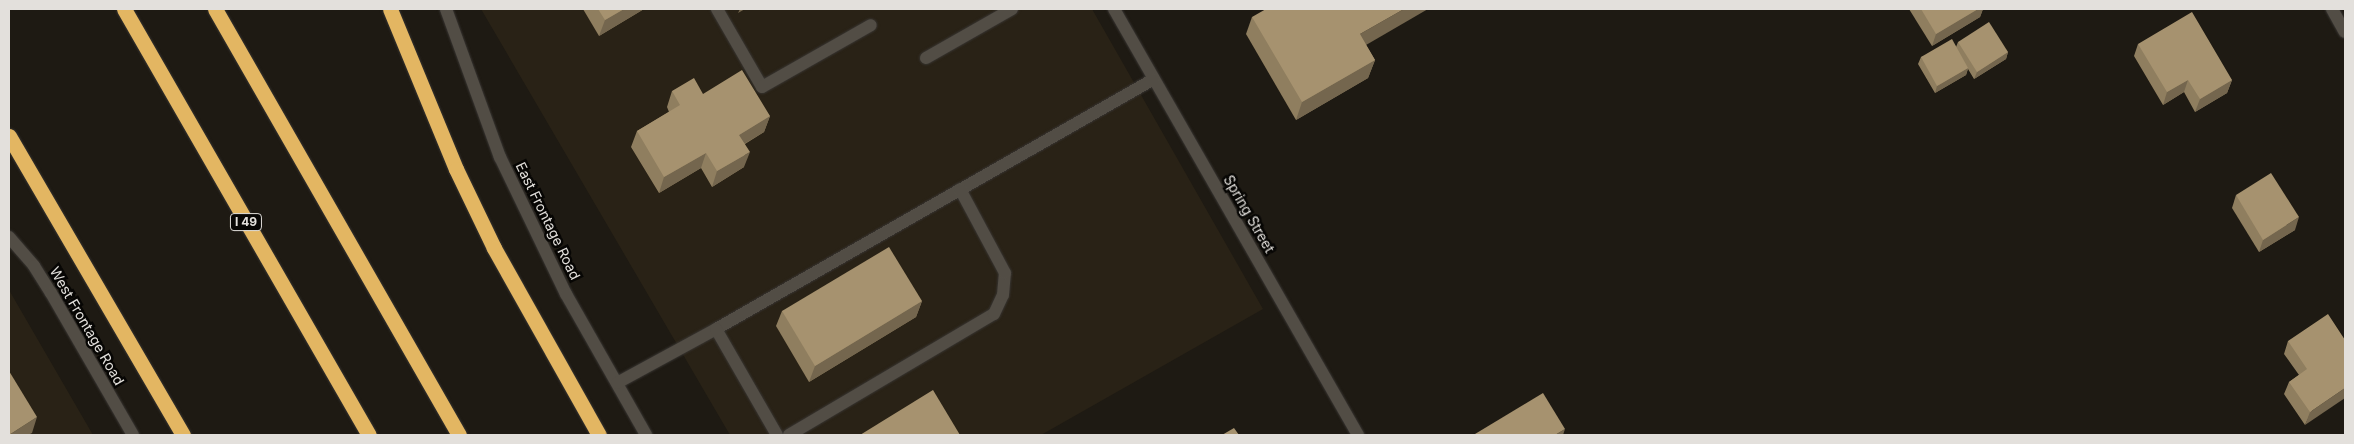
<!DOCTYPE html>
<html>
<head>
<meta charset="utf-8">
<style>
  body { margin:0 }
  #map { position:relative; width:2354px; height:444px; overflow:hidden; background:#1e1a13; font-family:Inter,sans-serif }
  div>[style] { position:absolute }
  .built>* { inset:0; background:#292216 }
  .roads { filter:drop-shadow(0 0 1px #383532) drop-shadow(0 0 1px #383532) }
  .minor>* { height:12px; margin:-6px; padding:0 6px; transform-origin:6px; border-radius:6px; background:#524d45 }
  .highway>* { height:15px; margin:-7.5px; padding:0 7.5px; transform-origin:7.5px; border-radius:7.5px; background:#e3b662 }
  .wall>* { inset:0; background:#8f7e5f }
  .shaded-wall>* { inset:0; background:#74664e }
  .building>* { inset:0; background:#a6926f }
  span { translate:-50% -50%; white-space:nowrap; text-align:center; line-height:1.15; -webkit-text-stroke:5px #070604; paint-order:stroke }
  .shield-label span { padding:1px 4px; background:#070604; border:1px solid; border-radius:4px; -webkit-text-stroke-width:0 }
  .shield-label { font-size:12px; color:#e3e0dc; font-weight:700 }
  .street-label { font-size:14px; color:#e3e0dc }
  .frame { position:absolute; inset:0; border:10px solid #e3e0dc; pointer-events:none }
</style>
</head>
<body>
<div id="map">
  <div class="built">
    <i style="clip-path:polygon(481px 9px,1092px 9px,1263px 309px,1041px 435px,730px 435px)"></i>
    <i style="clip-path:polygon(9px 290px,93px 435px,9px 435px)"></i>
  </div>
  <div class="roads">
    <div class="minor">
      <i style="left:446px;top:9px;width:158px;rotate:70deg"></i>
      <i style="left:500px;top:157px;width:152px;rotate:64.3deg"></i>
      <i style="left:566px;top:294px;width:162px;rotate:60.4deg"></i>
      <i style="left:717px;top:9px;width:90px;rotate:60deg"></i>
      <i style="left:762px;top:87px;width:125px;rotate:-29.6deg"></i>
      <i style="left:1114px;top:9px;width:491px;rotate:60.2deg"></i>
      <i style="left:2332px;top:9px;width:26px;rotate:61deg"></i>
      <i style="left:926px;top:58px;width:99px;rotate:-29.7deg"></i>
      <i style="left:9px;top:237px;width:38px;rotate:49deg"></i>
      <i style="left:34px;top:266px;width:32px;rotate:58deg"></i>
      <i style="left:51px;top:293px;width:164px;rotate:60deg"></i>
      <i style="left:716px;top:329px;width:504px;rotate:-29.72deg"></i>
      <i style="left:617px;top:383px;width:113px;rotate:-28.6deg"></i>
      <i style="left:716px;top:329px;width:122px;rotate:60.1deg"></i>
      <i style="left:789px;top:435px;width:238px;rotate:-30.6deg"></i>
      <i style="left:994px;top:314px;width:21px;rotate:-65deg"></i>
      <i style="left:1003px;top:295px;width:22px;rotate:-85deg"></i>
      <i style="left:1005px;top:273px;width:95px;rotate:-118.2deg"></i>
    </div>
    <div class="highway">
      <i style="left:124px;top:9px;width:491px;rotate:60.1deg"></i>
      <i style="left:215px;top:9px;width:491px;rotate:60.2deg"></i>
      <i style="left:390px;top:9px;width:173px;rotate:67.6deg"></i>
      <i style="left:456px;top:169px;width:88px;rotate:64.3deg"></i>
      <i style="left:494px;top:248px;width:214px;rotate:60.7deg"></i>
      <i style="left:9px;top:136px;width:346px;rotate:59.8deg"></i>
    </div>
  </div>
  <div class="wall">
    <i style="clip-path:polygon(583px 9px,644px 9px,599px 36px)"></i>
    <i style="clip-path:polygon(1909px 9px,1983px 9px,1980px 17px,1932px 46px)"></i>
    <i style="clip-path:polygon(1252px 17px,1366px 45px,1375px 60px,1368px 78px,1296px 120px,1246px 34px)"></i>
    <i style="clip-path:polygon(1958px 42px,2008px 52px,2006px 59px,1974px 79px,1968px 69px,1966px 75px,1935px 93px,1918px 64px,1921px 57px,1956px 47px)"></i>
    <i style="clip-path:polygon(2138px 44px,2232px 80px,2227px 93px,2195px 112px,2184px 92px,2163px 105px,2134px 56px)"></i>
    <i style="clip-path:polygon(672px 91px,703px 94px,770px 116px,764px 132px,745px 144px,744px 167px,712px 187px,701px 168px,659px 193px,631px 147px,637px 131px,669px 112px,667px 107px)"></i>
    <i style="clip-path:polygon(2236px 195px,2295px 230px,2259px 252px,2232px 208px)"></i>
    <i style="clip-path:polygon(922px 301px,916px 317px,809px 382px,776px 326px,782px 311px)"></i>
    <i style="clip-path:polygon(2345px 340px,2305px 425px,2284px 394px,2289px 382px,2299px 375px,2284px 354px,2288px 341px)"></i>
  </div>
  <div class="shaded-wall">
    <i style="clip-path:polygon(624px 9px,644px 9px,599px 36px,605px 20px)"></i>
    <i style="clip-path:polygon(740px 9px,745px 9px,738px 13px)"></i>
    <i style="clip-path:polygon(1404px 9px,1428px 9px,1354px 52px,1360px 34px)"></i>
    <i style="clip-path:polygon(1978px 9px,1983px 9px,1980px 17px,1932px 46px,1936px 34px)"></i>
    <i style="clip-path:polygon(2008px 52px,2006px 59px,1974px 79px,1977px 72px)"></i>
    <i style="clip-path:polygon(1375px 60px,1368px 78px,1296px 120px,1302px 102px)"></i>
    <i style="clip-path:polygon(1968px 68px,1966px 75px,1935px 93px,1937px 86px)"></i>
    <i style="clip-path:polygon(2188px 80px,2184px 92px,2163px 105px,2167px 92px)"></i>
    <i style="clip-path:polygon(2232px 80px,2227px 93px,2195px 112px,2200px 99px)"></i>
    <i style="clip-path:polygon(770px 116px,764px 132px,734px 150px,739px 135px)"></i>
    <i style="clip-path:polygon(750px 152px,744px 167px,712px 187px,717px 171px)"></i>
    <i style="clip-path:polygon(706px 153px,701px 168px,659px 193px,664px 177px)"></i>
    <i style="clip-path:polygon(2299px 217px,2295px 230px,2259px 252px,2263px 240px)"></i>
    <i style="clip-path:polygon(922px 301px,916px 317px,809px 382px,815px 366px)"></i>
    <i style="clip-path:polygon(2345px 388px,2345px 398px,2305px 425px,2310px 412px)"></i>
    <i style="clip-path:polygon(37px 417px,32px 433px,28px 435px,9px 435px)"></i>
    <i style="clip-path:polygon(1565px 429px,1563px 435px,1555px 435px)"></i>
  </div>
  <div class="building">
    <i style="clip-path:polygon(598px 9px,624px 9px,605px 20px)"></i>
    <i style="clip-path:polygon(1266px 9px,1404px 9px,1360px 34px,1375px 60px,1302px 102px,1252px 17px)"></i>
    <i style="clip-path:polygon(1921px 9px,1978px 9px,1936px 34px)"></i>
    <i style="clip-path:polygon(2192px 12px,2232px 80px,2200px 99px,2188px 80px,2167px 92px,2138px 44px)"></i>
    <i style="clip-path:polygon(1989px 22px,2008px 52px,1977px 72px,1958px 42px)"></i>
    <i style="clip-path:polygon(1952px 39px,1968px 68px,1937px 86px,1921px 57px)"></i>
    <i style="clip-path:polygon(742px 70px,770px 116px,739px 135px,750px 152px,717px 171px,706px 153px,664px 177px,637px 131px,680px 105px,672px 91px,694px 78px,703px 94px)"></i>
    <i style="clip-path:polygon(2271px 173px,2299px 217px,2263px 240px,2236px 195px)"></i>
    <i style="clip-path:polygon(889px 247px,922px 301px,815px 366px,782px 311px)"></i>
    <i style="clip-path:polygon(2328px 314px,2345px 340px,2345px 388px,2310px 412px,2289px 382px,2307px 369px,2288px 341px)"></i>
    <i style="clip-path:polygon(9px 371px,37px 417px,9px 435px)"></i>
    <i style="clip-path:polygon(933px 390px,960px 435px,860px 435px)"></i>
    <i style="clip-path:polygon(1543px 393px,1565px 429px,1555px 435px,1476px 435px,1475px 434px)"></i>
    <i style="clip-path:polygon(1234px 428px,1239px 435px,1222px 435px)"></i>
  </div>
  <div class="shield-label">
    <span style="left:246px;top:222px">I 49</span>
  </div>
  <div class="street-label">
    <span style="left:1249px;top:214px;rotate:60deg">Spring Street</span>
    <span style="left:548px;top:221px;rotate:64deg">East Frontage Road</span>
    <span style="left:87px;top:326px;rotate:60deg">West Frontage Road</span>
  </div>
  <div class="frame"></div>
</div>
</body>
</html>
